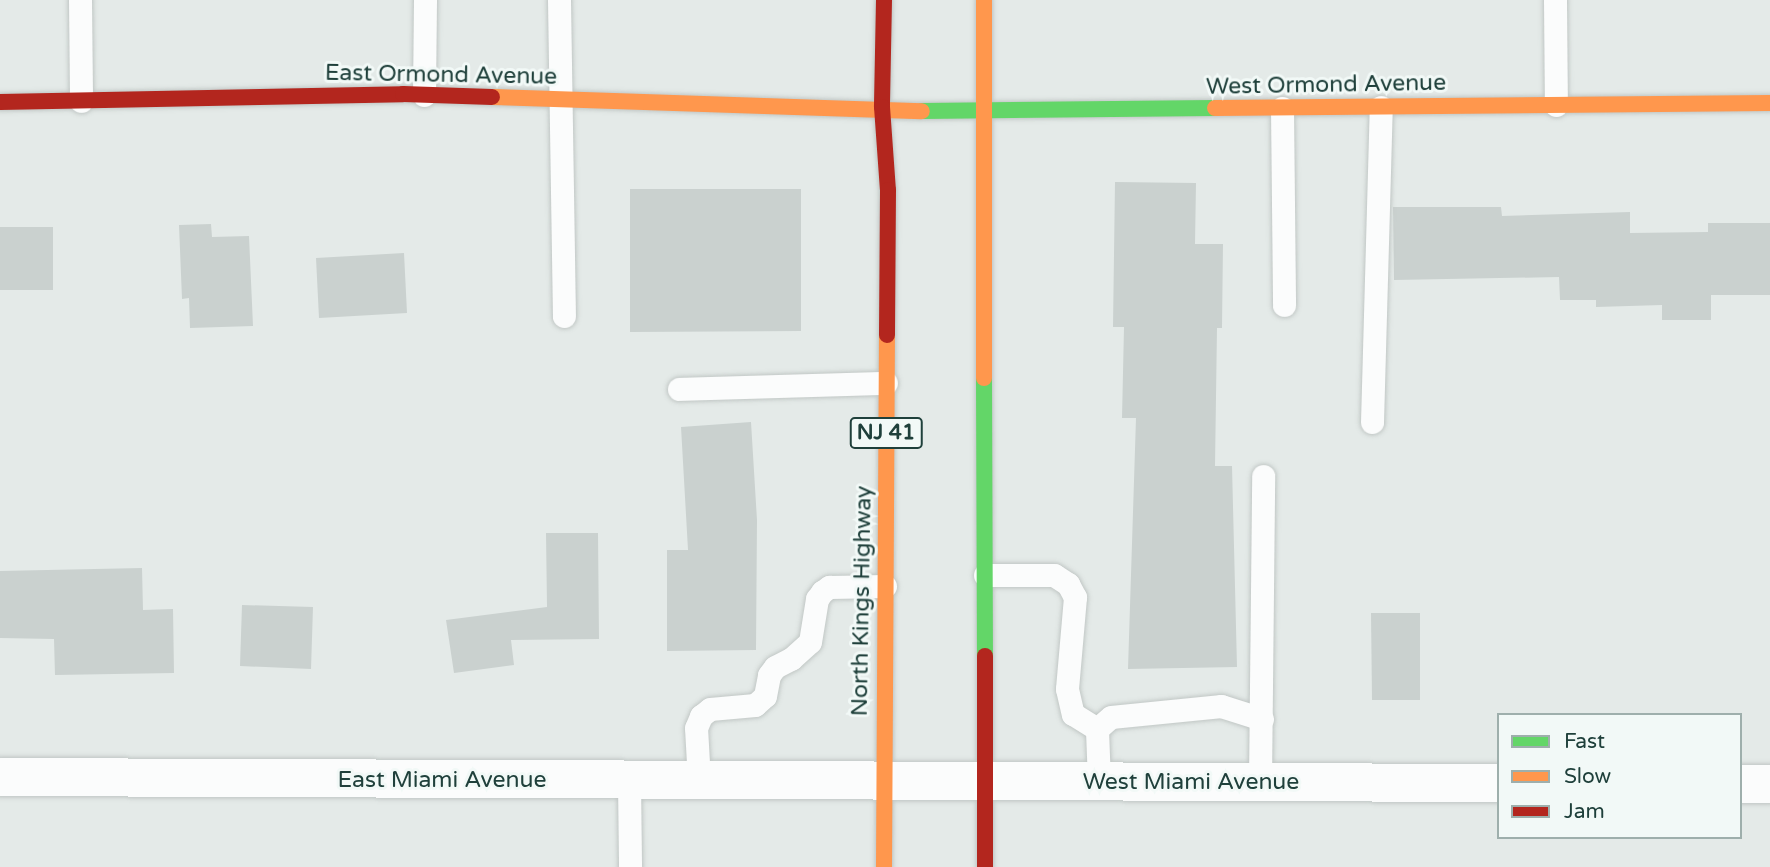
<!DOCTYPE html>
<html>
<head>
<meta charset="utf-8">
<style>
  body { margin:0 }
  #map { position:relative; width:1770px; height:867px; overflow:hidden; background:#e4eae8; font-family:"Varela Round",sans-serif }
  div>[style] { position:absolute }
  .building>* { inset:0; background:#cad1cf }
  .roads { filter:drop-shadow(0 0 2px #c1c7c5) drop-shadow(0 0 2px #c1c7c5) }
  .lane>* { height:23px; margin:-11.5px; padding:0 11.5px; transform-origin:11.5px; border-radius:11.5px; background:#fbfcfc }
  .street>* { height:38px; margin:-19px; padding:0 19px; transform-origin:19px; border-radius:19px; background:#fbfcfc }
  .fast>* { height:16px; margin:-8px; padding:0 8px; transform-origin:8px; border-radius:8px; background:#63d668 }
  .slow>* { height:16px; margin:-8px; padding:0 8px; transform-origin:8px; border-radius:8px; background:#ff974d }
  .jam>* { height:16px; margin:-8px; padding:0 8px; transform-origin:8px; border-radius:8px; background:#b3261e }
  span { translate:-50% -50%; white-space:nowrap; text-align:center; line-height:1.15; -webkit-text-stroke:6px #f2f9f7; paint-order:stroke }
  .shield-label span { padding:2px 5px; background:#f2f9f7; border:2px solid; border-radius:5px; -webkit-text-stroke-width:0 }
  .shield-label { font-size:21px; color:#1f403b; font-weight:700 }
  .street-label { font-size:23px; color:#1f403b }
  .legend { position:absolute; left:1497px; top:713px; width:245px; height:126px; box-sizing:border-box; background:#f2f9f7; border:2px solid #9eafac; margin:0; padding:9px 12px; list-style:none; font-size:21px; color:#1f403b }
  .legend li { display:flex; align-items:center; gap:14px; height:35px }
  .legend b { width:35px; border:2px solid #9eafac }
</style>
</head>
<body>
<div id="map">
  <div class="building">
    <i style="clip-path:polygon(1115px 182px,1196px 183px,1195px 244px,1223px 244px,1222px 328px,1217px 328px,1215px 466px,1232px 466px,1237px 667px,1128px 669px,1136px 418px,1122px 418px,1124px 327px,1113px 327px)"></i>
    <i style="clip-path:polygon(630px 189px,801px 189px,801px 331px,630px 332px)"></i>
    <i style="clip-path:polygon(1393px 207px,1501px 207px,1502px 216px,1630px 212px,1630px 233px,1708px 232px,1708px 223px,1770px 223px,1770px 295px,1711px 295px,1711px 320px,1662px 320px,1662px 305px,1596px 307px,1596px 300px,1560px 300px,1559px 277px,1394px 280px)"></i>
    <i style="clip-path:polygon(211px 224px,212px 237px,249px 236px,253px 326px,190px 328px,189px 298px,182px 299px,179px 225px)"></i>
    <i style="clip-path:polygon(0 227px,53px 227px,53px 290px,0 290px)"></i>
    <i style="clip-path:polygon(404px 253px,407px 313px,319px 318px,316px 258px)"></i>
    <i style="clip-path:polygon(751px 422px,757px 520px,756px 650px,667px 651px,667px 550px,688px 550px,681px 427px)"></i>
    <i style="clip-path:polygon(546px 533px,598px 533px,599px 639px,511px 640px,514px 665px,454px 673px,446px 620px,547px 607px)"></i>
    <i style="clip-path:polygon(142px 568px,143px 610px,173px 609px,174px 673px,55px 675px,54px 639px,0 638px,0 571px)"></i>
    <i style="clip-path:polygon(242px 605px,313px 607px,311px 669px,240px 666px)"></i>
    <i style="clip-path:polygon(1371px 613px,1420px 613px,1420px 700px,1372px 700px)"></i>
  </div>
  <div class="roads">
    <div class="lane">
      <i style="left:80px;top:0;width:101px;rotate:89.4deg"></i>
      <i style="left:559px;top:0;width:316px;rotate:89.1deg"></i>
      <i style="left:1555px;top:0;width:105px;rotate:89.5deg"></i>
      <i style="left:424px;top:95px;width:95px;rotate:-89.4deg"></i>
      <i style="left:1282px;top:108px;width:197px;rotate:89.4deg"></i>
      <i style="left:679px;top:389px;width:207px;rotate:-1.7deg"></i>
      <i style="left:1372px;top:422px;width:315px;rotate:-88.4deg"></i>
      <i style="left:985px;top:575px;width:69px"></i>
      <i style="left:1054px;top:575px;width:17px;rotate:33deg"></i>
      <i style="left:1068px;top:584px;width:15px;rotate:62deg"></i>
      <i style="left:1075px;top:597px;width:92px;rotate:95deg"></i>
      <i style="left:1067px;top:689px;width:26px;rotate:77deg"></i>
      <i style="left:1073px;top:714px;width:28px;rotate:32deg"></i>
      <i style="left:629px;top:781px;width:86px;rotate:89.3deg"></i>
      <i style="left:699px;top:781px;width:53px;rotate:-93.2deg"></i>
      <i style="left:696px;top:728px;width:13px;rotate:-67deg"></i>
      <i style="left:701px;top:716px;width:11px;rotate:-38deg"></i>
      <i style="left:710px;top:709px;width:45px;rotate:-5.1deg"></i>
      <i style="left:755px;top:705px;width:13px;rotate:-42deg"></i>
      <i style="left:765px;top:696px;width:21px;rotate:-79deg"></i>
      <i style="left:769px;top:675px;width:10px;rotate:-53deg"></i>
      <i style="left:775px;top:667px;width:18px;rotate:-27deg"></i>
      <i style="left:791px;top:659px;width:25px;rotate:-42deg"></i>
      <i style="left:810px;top:642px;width:44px;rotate:-80.8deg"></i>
      <i style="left:817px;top:599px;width:9px;rotate:-54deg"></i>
      <i style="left:822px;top:592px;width:9px;rotate:-36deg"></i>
      <i style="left:829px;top:587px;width:56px;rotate:-1deg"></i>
      <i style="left:1099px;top:782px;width:53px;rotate:-92.2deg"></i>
      <i style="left:1097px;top:729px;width:18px;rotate:-41deg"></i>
      <i style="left:1111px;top:717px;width:111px;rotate:-5.7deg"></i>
      <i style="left:1221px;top:706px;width:43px;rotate:17.6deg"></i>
      <i style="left:1260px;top:782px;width:306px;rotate:-89.4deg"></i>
    </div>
    <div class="street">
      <i style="left:0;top:777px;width:1499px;rotate:0.23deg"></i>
      <i style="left:1740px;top:784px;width:30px"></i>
    </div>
    <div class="fast">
      <i style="left:922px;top:111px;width:293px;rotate:-0.6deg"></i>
      <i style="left:984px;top:378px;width:278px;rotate:89.8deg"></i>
    </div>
    <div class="slow">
      <i style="left:984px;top:0;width:378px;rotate:90deg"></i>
      <i style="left:492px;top:97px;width:430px;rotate:1.9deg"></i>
      <i style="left:1215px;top:108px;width:555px;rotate:-0.52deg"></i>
      <i style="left:884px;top:867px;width:532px;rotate:-89.68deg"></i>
    </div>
    <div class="jam">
      <i style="left:884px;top:0;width:107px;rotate:91.1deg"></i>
      <i style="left:882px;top:107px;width:83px;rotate:85.9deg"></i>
      <i style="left:888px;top:190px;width:145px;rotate:90.4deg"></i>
      <i style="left:0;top:102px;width:403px;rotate:-1.1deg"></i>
      <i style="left:403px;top:94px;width:89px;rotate:1.9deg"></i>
      <i style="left:985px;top:656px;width:211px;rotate:90deg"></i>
    </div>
  </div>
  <div class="shield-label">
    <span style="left:886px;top:433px">NJ 41</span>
  </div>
  <div class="street-label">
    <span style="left:441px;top:75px;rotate:1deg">East Ormond Avenue</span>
    <span style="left:1326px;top:85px;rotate:-1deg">West Ormond Avenue</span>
    <span style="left:862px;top:601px;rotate:-89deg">North Kings Highway</span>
    <span style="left:442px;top:780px">East Miami Avenue</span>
    <span style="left:1191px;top:782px">West Miami Avenue</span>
  </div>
  <ul class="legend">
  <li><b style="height:9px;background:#63d668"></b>Fast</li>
  <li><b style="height:9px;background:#ff974d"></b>Slow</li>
  <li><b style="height:9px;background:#b3261e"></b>Jam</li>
  </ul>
</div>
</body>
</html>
